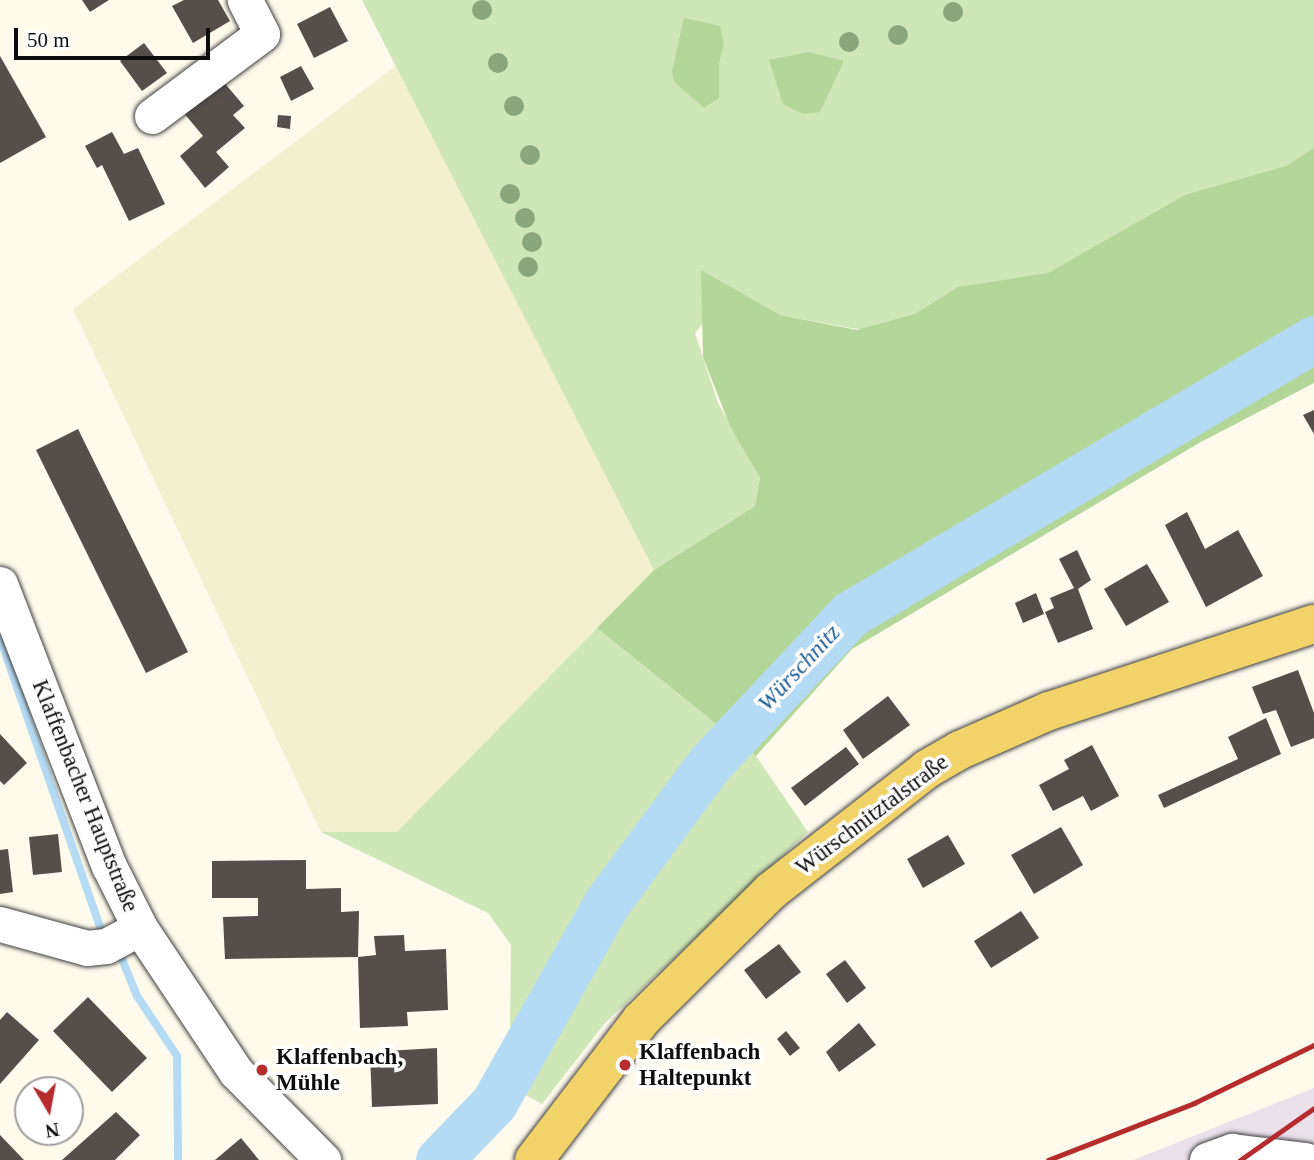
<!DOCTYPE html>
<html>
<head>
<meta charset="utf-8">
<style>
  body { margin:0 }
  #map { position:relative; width:1314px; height:1160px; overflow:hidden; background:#fefbed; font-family:"Times New Roman",serif }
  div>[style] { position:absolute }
  .industrial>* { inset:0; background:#eae1eb }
  .farmland>* { inset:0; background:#f2f0cf }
  .green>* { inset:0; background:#cfe6b9 }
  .forest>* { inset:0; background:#b3d699 }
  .stream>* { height:8px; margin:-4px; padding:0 4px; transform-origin:4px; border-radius:4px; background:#b5daf3 }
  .river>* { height:47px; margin:-23.5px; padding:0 23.5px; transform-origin:23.5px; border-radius:23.5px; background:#b5daf3 }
  .building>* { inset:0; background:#554e4a }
  .roads { filter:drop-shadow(0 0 2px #404040) drop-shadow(0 0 2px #404040) }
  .minor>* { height:35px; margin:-17.5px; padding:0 17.5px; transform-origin:17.5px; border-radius:17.5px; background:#fff }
  .major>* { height:38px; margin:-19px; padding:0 19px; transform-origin:19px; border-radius:19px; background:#f1d36a }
  .rail>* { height:5px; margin:-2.5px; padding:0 2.5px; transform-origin:2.5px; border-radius:2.5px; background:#b52c2f }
  .trees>* { width:20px; height:20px; margin:-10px; border-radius:50%; background:#8aa67d }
  .dots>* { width:19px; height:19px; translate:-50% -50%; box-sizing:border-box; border:4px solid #fff; border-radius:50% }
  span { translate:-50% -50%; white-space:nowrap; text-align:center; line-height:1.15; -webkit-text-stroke:7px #fff; paint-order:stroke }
  .street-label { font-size:23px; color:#0d0d0d }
  .poi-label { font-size:23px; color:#0d0d0d; font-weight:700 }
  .left { translate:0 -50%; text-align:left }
  .water-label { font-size:24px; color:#1d5f97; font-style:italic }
  .north { position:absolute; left:14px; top:1076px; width:70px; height:70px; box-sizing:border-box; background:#fff; border:2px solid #9e9e9e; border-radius:50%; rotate:170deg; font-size:19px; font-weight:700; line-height:28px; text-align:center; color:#0d0d0d }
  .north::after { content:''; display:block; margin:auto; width:24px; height:32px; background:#b52c2f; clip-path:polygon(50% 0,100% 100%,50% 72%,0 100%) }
  .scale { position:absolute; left:14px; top:28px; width:196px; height:32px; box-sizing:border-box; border:4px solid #0d0d0d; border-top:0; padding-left:9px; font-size:21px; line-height:24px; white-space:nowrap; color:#0d0d0d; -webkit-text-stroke:5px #fff; paint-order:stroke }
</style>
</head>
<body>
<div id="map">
  <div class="industrial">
    <i style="clip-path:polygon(1314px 1088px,1314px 1160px,1133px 1160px)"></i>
  </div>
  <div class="farmland">
    <i style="clip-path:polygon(397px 65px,654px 570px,397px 832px,321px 832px,73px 309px)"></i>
  </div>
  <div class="green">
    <i style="clip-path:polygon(362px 0,1314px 0,1314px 171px,927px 342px,719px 304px,695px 333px,718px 403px,760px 478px,755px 506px,654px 570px)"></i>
    <i style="clip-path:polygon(597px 628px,756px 756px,808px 832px,605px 1023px,542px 1104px,490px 1075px,510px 1031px,511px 945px,488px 913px,321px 832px,397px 832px)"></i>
  </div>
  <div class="forest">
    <i style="clip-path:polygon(684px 18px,720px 26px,724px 44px,719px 63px,719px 98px,704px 108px,674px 82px,672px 71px)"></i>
    <i style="clip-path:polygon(809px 52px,844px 61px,820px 112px,803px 114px,783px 104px,769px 60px)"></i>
    <i style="clip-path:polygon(1314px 148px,1314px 383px,1199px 443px,852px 649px,756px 756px,597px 628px,654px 570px,755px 506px,760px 478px,730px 426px,703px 357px,701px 270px,780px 315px,857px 330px,915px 314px,958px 287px,1048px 273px,1185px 195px,1286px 166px)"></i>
  </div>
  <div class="stream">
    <i style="left:0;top:638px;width:305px;rotate:70.9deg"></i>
    <i style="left:122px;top:959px;width:40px;rotate:68deg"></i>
    <i style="left:137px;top:996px;width:72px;rotate:56.3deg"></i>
    <i style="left:177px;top:1056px;width:104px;rotate:89.4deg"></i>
  </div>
  <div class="river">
    <i style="left:439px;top:1160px;width:79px;rotate:-46deg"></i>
    <i style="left:494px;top:1103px;width:228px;rotate:-60.6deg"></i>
    <i style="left:606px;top:904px;width:175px;rotate:-53.6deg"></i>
    <i style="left:710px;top:763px;width:204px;rotate:-46.8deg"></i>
    <i style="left:850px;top:614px;width:539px;rotate:-30.65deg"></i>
  </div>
  <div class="building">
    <i style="clip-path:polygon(82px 0,109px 0,90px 12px)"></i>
    <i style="clip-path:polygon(184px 0,218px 0,230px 21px,193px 43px,172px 6px)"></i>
    <i style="clip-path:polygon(330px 7px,348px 41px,314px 58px,297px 24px)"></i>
    <i style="clip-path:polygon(144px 43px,167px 73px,142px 91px,120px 61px)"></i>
    <i style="clip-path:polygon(0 56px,46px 137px,0 163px)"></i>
    <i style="clip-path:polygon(301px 66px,314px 89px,291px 101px,280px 77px)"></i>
    <i style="clip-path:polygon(222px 80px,244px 106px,233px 115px,245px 128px,216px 152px,229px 167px,205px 188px,180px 156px,203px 136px,183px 112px)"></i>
    <i style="clip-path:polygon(278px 115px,291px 116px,290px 129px,277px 127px)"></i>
    <i style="clip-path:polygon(112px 132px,124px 154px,138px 148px,165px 204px,129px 221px,102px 165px,97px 168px,85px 146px)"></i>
    <i style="clip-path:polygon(1314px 410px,1314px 434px,1303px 415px)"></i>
    <i style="clip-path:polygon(78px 429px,188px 652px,146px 673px,36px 450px)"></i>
    <i style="clip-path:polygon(1187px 512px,1205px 549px,1238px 530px,1263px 576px,1206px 607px,1165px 525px)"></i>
    <i style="clip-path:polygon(1077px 550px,1091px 580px,1078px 589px,1093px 629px,1058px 643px,1045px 612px,1054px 608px,1050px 598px,1074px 588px,1059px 559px)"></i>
    <i style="clip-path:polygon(1147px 564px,1169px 602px,1126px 626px,1104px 589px)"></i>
    <i style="clip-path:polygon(1036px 593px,1044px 614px,1023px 623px,1015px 603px)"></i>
    <i style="clip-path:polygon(1298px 670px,1314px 713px,1314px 738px,1291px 747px,1276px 710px,1263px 714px,1252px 687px)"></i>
    <i style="clip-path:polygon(888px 696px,910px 725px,863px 759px,843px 730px)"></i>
    <i style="clip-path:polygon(1266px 718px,1281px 754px,1164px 808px,1158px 795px,1238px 759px,1228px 737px)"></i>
    <i style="clip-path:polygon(0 734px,27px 763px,4px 785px,0 781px)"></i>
    <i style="clip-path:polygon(1092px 745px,1119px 796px,1091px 811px,1083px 796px,1053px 811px,1039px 785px,1069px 769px,1064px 760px)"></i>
    <i style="clip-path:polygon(846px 747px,859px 764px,805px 806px,791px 788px)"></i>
    <i style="clip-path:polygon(1061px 827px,1083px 865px,1034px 894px,1011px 855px)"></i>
    <i style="clip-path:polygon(58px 834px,62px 872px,33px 875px,29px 837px)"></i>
    <i style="clip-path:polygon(948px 835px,965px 864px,923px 888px,907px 859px)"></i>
    <i style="clip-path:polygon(8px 849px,13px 892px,0 894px,0 850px)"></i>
    <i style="clip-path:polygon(306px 860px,306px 889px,341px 888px,341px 912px,359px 911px,358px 957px,225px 959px,223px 917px,258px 916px,258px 898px,212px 898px,212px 861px)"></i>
    <i style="clip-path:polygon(1021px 911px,1039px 938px,991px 968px,974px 941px)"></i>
    <i style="clip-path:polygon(404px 935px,405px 951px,446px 949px,448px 1010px,407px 1012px,408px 1026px,360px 1028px,358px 957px,376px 955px,374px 936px)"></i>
    <i style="clip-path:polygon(779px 944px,801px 972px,766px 999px,744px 970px)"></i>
    <i style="clip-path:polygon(845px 960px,866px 988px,847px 1003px,826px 974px)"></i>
    <i style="clip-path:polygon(88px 997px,147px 1058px,112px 1092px,53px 1031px)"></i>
    <i style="clip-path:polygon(7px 1012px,39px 1040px,0 1084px,0 1020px)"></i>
    <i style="clip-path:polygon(859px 1023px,876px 1045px,839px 1072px,826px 1052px)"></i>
    <i style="clip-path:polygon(786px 1031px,800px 1048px,790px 1056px,777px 1039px)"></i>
    <i style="clip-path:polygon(437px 1048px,438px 1104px,372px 1107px,370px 1052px)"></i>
    <i style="clip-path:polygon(116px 1112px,140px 1135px,115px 1160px,62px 1160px)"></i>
    <i style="clip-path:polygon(0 1135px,24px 1160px,0 1160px)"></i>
    <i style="clip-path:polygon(241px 1138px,259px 1160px,215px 1160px)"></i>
  </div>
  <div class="roads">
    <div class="minor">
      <i style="left:152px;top:116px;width:137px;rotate:-36.7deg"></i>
      <i style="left:262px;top:34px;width:38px;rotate:-117deg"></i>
      <i style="left:0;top:584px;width:302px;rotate:68.9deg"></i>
      <i style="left:109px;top:866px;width:69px;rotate:63.4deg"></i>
      <i style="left:140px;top:928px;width:173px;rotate:56.3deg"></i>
      <i style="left:236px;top:1072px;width:124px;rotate:45.3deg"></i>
      <i style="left:0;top:924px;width:90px;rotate:15.4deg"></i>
      <i style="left:87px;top:948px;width:19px;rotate:-6deg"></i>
      <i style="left:106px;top:946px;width:38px;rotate:-28deg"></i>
      <i style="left:1207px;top:1160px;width:27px;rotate:-20deg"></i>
      <i style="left:1232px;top:1151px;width:74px;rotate:7deg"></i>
    </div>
    <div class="major">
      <i style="left:534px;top:1160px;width:176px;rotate:-52.6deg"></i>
      <i style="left:641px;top:1020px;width:183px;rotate:-44.8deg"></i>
      <i style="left:771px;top:891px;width:198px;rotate:-38deg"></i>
      <i style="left:927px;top:769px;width:38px;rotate:-30deg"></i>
      <i style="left:960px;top:750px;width:97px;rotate:-23.7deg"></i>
      <i style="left:1049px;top:711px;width:279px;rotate:-18.2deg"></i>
    </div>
  </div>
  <div class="rail">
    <i style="left:1048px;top:1160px;width:157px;rotate:-21.3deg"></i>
    <i style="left:1194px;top:1103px;width:133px;rotate:-25.8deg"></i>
    <i style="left:1240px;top:1160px;width:90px;rotate:-35.1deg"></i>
  </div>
  <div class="trees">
    <i style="left:482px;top:10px"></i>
    <i style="left:953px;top:12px"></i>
    <i style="left:898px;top:35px"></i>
    <i style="left:849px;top:42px"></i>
    <i style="left:498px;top:63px"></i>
    <i style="left:514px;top:106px"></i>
    <i style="left:530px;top:155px"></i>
    <i style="left:510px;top:194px"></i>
    <i style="left:525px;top:218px"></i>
    <i style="left:532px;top:242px"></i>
    <i style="left:528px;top:267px"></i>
  </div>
  <div class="dots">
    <i style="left:625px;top:1065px;background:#b52c2f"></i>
    <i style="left:262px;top:1070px;background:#b52c2f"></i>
  </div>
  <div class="street-label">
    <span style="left:85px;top:796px;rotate:68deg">Klaffenbacher Hauptstraße</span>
    <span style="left:872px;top:815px;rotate:-37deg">Würschnitztalstraße</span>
  </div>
  <div class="poi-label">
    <span class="left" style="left:639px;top:1065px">Klaffenbach<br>Haltepunkt</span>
    <span class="left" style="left:276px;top:1070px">Klaffenbach,<br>Mühle</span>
  </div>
  <div class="water-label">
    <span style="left:799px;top:668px;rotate:-47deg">Würschnitz</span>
  </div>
  <div class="north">N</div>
  <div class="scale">50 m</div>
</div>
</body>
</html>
